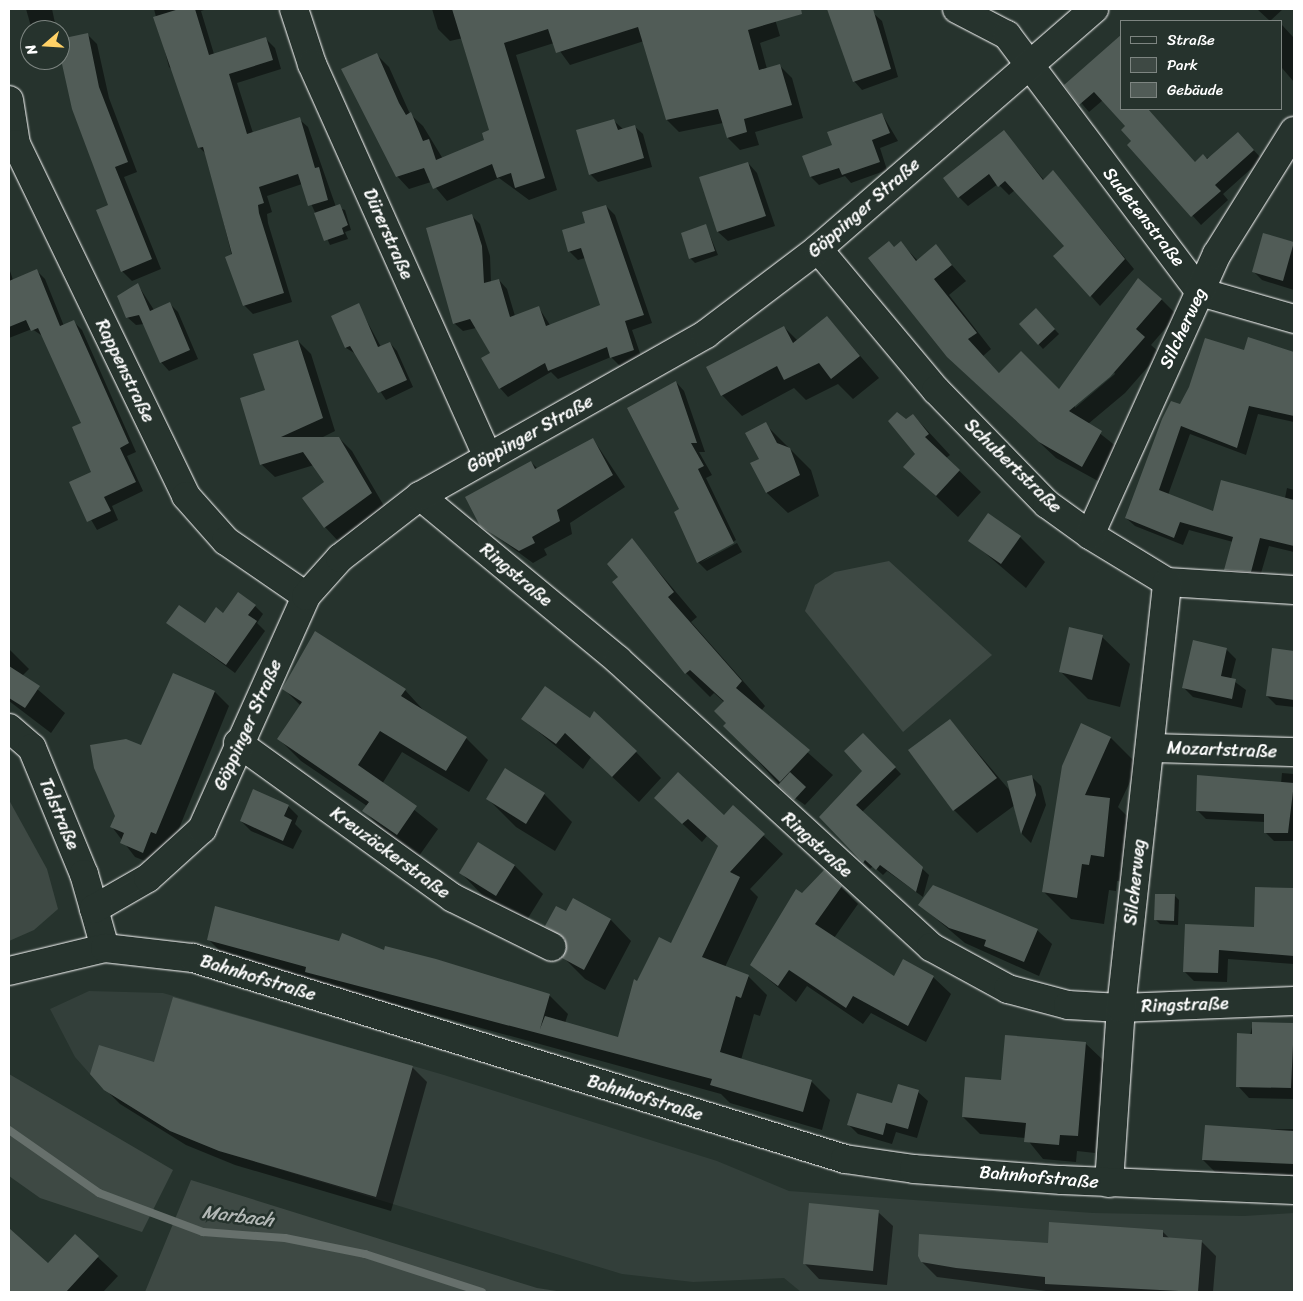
<!DOCTYPE html>
<html>
<head>
<meta charset="utf-8">
<style>
  body { margin:0 }
  #map { position:relative; width:1303px; height:1301px; overflow:hidden; background:#26332d; font-family:Sriracha,sans-serif }
  div>[style] { position:absolute }
  .built>* { inset:0; background:#333f3a }
  .green>* { inset:0; background:#3e4944 }
  .shadow>* { inset:0; background:#0007 }
  .stream>* { height:8px; margin:-4px; padding:0 4px; transform-origin:4px; border-radius:4px; background:#67706c }
  .building>* { inset:0; background:#515c57 }
  .roads { filter:drop-shadow(0 0 1px #fff) drop-shadow(0 0 1px #fff) }
  .minor>* { height:28px; margin:-14px; padding:0 14px; transform-origin:14px; border-radius:14px; background:#26332d }
  .primary>* { height:28px; margin:-14px; padding:0 14px; transform-origin:14px; border-radius:14px; background:#26332d }
  span { translate:-50% -50%; white-space:nowrap; text-align:center; line-height:1.15; -webkit-text-stroke:5px #26332d; paint-order:stroke }
  .street-label { font-size:18px; color:#fff }
  .water-label { font-size:19px; color:#b3b8b6; font-style:italic }
  .frame { position:absolute; inset:0; border:10px solid #fff; pointer-events:none }
  .legend { position:absolute; left:1120px; top:20px; width:162px; height:90px; box-sizing:border-box; background:#26332d; border:1px solid #7d8581; margin:0; padding:6px 9px; list-style:none; font-size:15px; color:#fff }
  .legend li { display:flex; align-items:center; gap:10px; height:25px }
  .legend b { width:25px; border:1px solid #7d8581 }
  .north { position:absolute; left:20px; top:20px; width:50px; height:50px; box-sizing:border-box; background:#26332d; border:1px solid #7d8581; border-radius:50%; rotate:251deg; font-size:14px; font-weight:700; line-height:20px; text-align:center; color:#fff }
  .north::after { content:''; display:block; margin:auto; width:18px; height:22px; background:#ffd166; clip-path:polygon(50% 0,100% 100%,50% 72%,0 100%) }
</style>
</head>
<body>
<div id="map">
  <div class="built">
    <i style="clip-path:polygon(89px 991px,163px 993px,444px 1075px,717px 1161px,789px 1191px,1093px 1213px,1244px 1216px,1294px 1213px,1294px 1292px,801px 1292px,784px 1278px,693px 1282px,622px 1274px,219px 1151px,170px 1131px,104px 1090px,75px 1057px,50px 1009px)"></i>
  </div>
  <div class="green">
    <i style="clip-path:polygon(889px 561px,992px 655px,903px 732px,805px 611px,815px 585px,835px 572px)"></i>
    <i style="clip-path:polygon(9px 800px,47px 869px,58px 909px,34px 930px,9px 941px)"></i>
    <i style="clip-path:polygon(9px 1074px,173px 1170px,142px 1232px,40px 1198px,9px 1176px)"></i>
    <i style="clip-path:polygon(191px 1180px,537px 1288px,563px 1292px,145px 1292px)"></i>
  </div>
  <div class="shadow">
    <i style="clip-path:polygon(26px 9px,52px 9px,56px 28px,32px 30px)"></i>
    <i style="clip-path:polygon(154px 9px,207px 9px,201px 11px,214px 54px,266px 39px,275px 48px,281px 69px,237px 83px,253px 133px,299px 119px,308px 127px,336px 207px,345px 210px,351px 230px,345px 232px,348px 239px,330px 245px,302px 184px,267px 196px,272px 212px,267px 214px,268px 223px,292px 302px,253px 314px,244px 305px,207px 155px,199px 147px,177px 74px,169px 67px)"></i>
    <i style="clip-path:polygon(432px 9px,772px 9px,780px 36px,760px 43px,767px 69px,779px 65px,792px 78px,803px 118px,755px 132px,759px 145px,740px 150px,728px 138px,723px 123px,679px 132px,667px 120px,644px 41px,570px 65px,554px 43px,516px 55px,557px 190px,529px 200px,499px 178px,447px 201px,431px 182px,409px 189px,397px 176px,377px 55px,389px 67px,410px 114px,423px 126px,443px 159px,486px 140px,491px 131px,463px 38px,450px 41px,438px 29px)"></i>
    <i style="clip-path:polygon(828px 9px,865px 9px,861px 17px,873px 13px,882px 21px,898px 77px,862px 90px,854px 81px)"></i>
    <i style="clip-path:polygon(1257px 9px,1283px 9px,1270px 21px)"></i>
    <i style="clip-path:polygon(1282px 25px,1294px 38px,1294px 82px,1282px 68px)"></i>
    <i style="clip-path:polygon(87px 34px,97px 44px,109px 98px,137px 172px,124px 177px,161px 269px,132px 281px,122px 271px,98px 211px,110px 206px,60px 49px,60px 40px)"></i>
    <i style="clip-path:polygon(1122px 36px,1122px 109px,1147px 109px,1195px 163px,1246px 142px,1262px 159px,1223px 194px,1228px 200px,1201px 225px,1129px 145px,1133px 141px,1127px 126px,1103px 100px,1089px 112px,1066px 85px)"></i>
    <i style="clip-path:polygon(882px 114px,898px 141px,880px 148px,887px 170px,851px 183px,845px 176px,819px 185px,811px 177px,804px 156px,834px 146px)"></i>
    <i style="clip-path:polygon(614px 121px,623px 129px,634px 126px,643px 134px,652px 167px,598px 182px,590px 174px)"></i>
    <i style="clip-path:polygon(1004px 132px,1044px 180px,1062px 182px,1134px 269px,1100px 306px,1091px 296px,1066px 246px,1015px 190px,1009px 195px,998px 184px,968px 206px,959px 197px)"></i>
    <i style="clip-path:polygon(748px 163px,757px 173px,775px 226px,728px 241px,718px 232px)"></i>
    <i style="clip-path:polygon(606px 206px,615px 215px,652px 323px,632px 330px,642px 359px,620px 366px,611px 357px,558px 379px,551px 372px,508px 397px,500px 388px,491px 354px,476px 328px,463px 331px,454px 323px,472px 216px,480px 224px,490px 256px,491px 282px,499px 280px,507px 289px,515px 316px,539px 308px,550px 325px,602px 306px,585px 258px,578px 260px,569px 251px,587px 224px)"></i>
    <i style="clip-path:polygon(706px 226px,718px 255px,695px 263px,690px 258px)"></i>
    <i style="clip-path:polygon(1264px 235px,1294px 242px,1294px 290px,1262px 280px,1253px 271px)"></i>
    <i style="clip-path:polygon(evenodd,901px 243px,918px 261px,935px 246px,966px 281px,949px 295px,991px 349px,983px 356px,1000px 374px,1060px 391px,1161px 299px,1177px 315px,1151px 345px,1160px 353px,1125px 393px,1088px 424px,1117px 447px,1098px 481px,1056px 458px,964px 372px,894px 248px,901px 243px,1114px 372px,1115px 374px,1075px 408px,1075px 405px,1114px 372px)"></i>
    <i style="clip-path:polygon(9px 268px,13px 280px,37px 271px,45px 279px,64px 326px,74px 322px,82px 330px,136px 452px,127px 456px,143px 491px,112px 506px,118px 520px,97px 530px,70px 483px,92px 473px,82px 423px,44px 337px,32px 329px,9px 338px)"></i>
    <i style="clip-path:polygon(138px 285px,154px 310px,170px 304px,178px 312px,198px 359px,169px 371px,161px 362px,144px 324px,136px 325px,127px 317px)"></i>
    <i style="clip-path:polygon(358px 305px,381px 347px,390px 343px,397px 351px,413px 387px,386px 400px,356px 354px,346px 348px,332px 317px)"></i>
    <i style="clip-path:polygon(1036px 310px,1059px 334px,1043px 349px,1020px 324px)"></i>
    <i style="clip-path:polygon(827px 317px,879px 378px,853px 399px,838px 384px,806px 400px,794px 388px,742px 416px,722px 395px,784px 327px,798px 341px)"></i>
    <i style="clip-path:polygon(298px 341px,311px 354px,335px 431px,321px 438px,339px 438px,352px 451px,384px 506px,338px 541px,325px 527px,325px 483px,314px 465px,275px 477px,261px 464px,266px 391px)"></i>
    <i style="clip-path:polygon(1293px 364px,1294px 422px,1258px 414px,1246px 455px,1190px 434px,1168px 495px,1214px 513px,1285px 498px,1287px 488px,1294px 490px,1294px 552px,1269px 546px,1259px 580px,1234px 578px,1225px 570px,1233px 542px,1189px 530px,1183px 545px,1135px 526px,1126px 518px,1181px 406px)"></i>
    <i style="clip-path:polygon(676px 382px,684px 391px,705px 452px,699px 452px,712px 475px,706px 478px,736px 540px,700px 563px,737px 543px,742px 552px,707px 571px,698px 562px,681px 510px)"></i>
    <i style="clip-path:polygon(913px 415px,950px 455px,946px 458px,981px 492px,958px 517px,905px 467px,917px 454px,906px 421px)"></i>
    <i style="clip-path:polygon(765px 424px,811px 470px,819px 496px,788px 513px,767px 493px,752px 464px,760px 459px)"></i>
    <i style="clip-path:polygon(593px 439px,625px 487px,570px 523px,572px 534px,544px 549px,547px 555px,533px 563px,481px 525px,531px 462px,538px 469px)"></i>
    <i style="clip-path:polygon(1020px 537px,1045px 562px,1026px 588px,970px 540px)"></i>
    <i style="clip-path:polygon(632px 540px,697px 617px,691px 622px,765px 706px,761px 711px,833px 775px,805px 805px,784px 790px,748px 750px,727px 723px,724px 702px,714px 693px,710px 697px,686px 673px,620px 577px)"></i>
    <i style="clip-path:polygon(255px 606px,263px 614px,257px 623px,265px 631px,235px 673px,168px 623px,205px 624px)"></i>
    <i style="clip-path:polygon(1102px 637px,1130px 664px,1120px 707px,1088px 699px,1060px 671px)"></i>
    <i style="clip-path:polygon(9px 649px,29px 669px,22px 676px,65px 713px,51px 733px,9px 701px)"></i>
    <i style="clip-path:polygon(1226px 649px,1236px 659px,1231px 679px,1246px 690px,1242px 708px,1193px 697px,1183px 687px)"></i>
    <i style="clip-path:polygon(1273px 649px,1294px 652px,1294px 707px,1276px 705px,1267px 696px)"></i>
    <i style="clip-path:polygon(174px 674px,215px 692px,229px 706px,171px 848px,158px 866px,135px 857px,112px 827px)"></i>
    <i style="clip-path:polygon(283px 688px,405px 690px,426px 713px,466px 738px,488px 760px,469px 792px,402px 752px,382px 784px,438px 829px,419px 856px,386px 833px,364px 811px,367px 806px,301px 761px,279px 739px,301px 706px)"></i>
    <i style="clip-path:polygon(522px 718px,636px 752px,661px 778px,639px 802px,591px 757px,583px 769px)"></i>
    <i style="clip-path:polygon(950px 720px,1011px 792px,1031px 776px,1041px 786px,1046px 805px,1031px 843px,1022px 834px,1015px 805px,977px 833px,954px 810px)"></i>
    <i style="clip-path:polygon(863px 734px,901px 774px,862px 812px,929px 875px,923px 897px,887px 871px,883px 875px,873px 866px,870px 869px,821px 817px,864px 771px)"></i>
    <i style="clip-path:polygon(1111px 738px,1138px 765px,1118px 807px,1137px 826px,1131px 883px,1117px 881px,1116px 891px,1109px 890px,1104px 924px,1071px 919px,1044px 892px,1063px 766px)"></i>
    <i style="clip-path:polygon(505px 770px,544px 794px,572px 822px,555px 851px,516px 827px,488px 799px)"></i>
    <i style="clip-path:polygon(1282px 773px,1294px 774px,1294px 841px,1274px 841px,1265px 832px,1265px 822px,1206px 819px,1197px 810px,1281px 784px)"></i>
    <i style="clip-path:polygon(655px 798px,724px 816px,733px 807px,783px 854px,750px 889px,758px 897px,725px 967px,749px 977px,767px 995px,760px 1016px,754px 1014px,741px 1060px,811px 1081px,830px 1100px,822px 1130px,730px 1103px,721px 1094px,227px 958px,208px 939px,340px 942px,385px 952px,386px 948px,549px 995px,568px 1014px,565px 1023px,619px 1038px,638px 983px,671px 945px,719px 847px,707px 836px,702px 842px)"></i>
    <i style="clip-path:polygon(288px 806px,298px 816px,295px 824px,302px 831px,293px 849px,251px 831px,241px 821px)"></i>
    <i style="clip-path:polygon(478px 844px,515px 866px,543px 894px,525px 923px,488px 901px,461px 873px)"></i>
    <i style="clip-path:polygon(841px 887px,858px 904px,834px 938px,894px 978px,933px 977px,951px 994px,926px 1042px,871px 1013px,863px 1024px,807px 986px,796px 1002px,751px 965px)"></i>
    <i style="clip-path:polygon(1256px 889px,1294px 890px,1294px 964px,1228px 959px,1227px 982px,1194px 981px,1185px 972px,1186px 925px,1255px 928px)"></i>
    <i style="clip-path:polygon(1174px 895px,1179px 900px,1178px 925px,1160px 924px,1155px 919px)"></i>
    <i style="clip-path:polygon(574px 900px,611px 920px,631px 941px,605px 990px,585px 979px,564px 958px,566px 945px,547px 926px,566px 913px)"></i>
    <i style="clip-path:polygon(920px 905px,1037px 930px,1052px 944px,1039px 976px,965px 943px)"></i>
    <i style="clip-path:polygon(1253px 1023px,1294px 1023px,1294px 1099px,1249px 1098px,1238px 1086px)"></i>
    <i style="clip-path:polygon(1085px 1043px,1103px 1060px,1095px 1153px,1077px 1151px,1076px 1162px,1043px 1159px,1026px 1138px,980px 1134px,963px 1117px,1002px 1081px)"></i>
    <i style="clip-path:polygon(155px 1064px,412px 1067px,427px 1082px,391px 1211px,235px 1165px,186px 1145px,120px 1104px,105px 1089px)"></i>
    <i style="clip-path:polygon(918px 1092px,928px 1101px,917px 1138px,896px 1132px,892px 1144px,858px 1134px,849px 1125px)"></i>
    <i style="clip-path:polygon(1294px 1129px,1294px 1178px,1218px 1175px,1203px 1160px,1245px 1130px)"></i>
    <i style="clip-path:polygon(878px 1212px,893px 1226px,887px 1285px,819px 1279px,805px 1264px)"></i>
    <i style="clip-path:polygon(9px 1229px,48px 1265px,75px 1236px,118px 1276px,103px 1292px,9px 1292px)"></i>
    <i style="clip-path:polygon(1162px 1231px,1170px 1239px,1201px 1241px,1216px 1256px,1213px 1292px,1054px 1292px,937px 1277px,922px 1262px)"></i>
  </div>
  <div class="stream">
    <i style="left:9px;top:1130px;width:110px;rotate:35deg"></i>
    <i style="left:99px;top:1193px;width:111px;rotate:20.6deg"></i>
    <i style="left:203px;top:1232px;width:82px;rotate:4.2deg"></i>
    <i style="left:285px;top:1238px;width:82px;rotate:11.3deg"></i>
    <i style="left:365px;top:1254px;width:123px;rotate:18deg"></i>
  </div>
  <div class="building">
    <i style="clip-path:polygon(179px 9px,195px 9px,209px 55px,266px 37px,273px 60px,229px 74px,247px 134px,300px 117px,315px 168px,307px 170px,319px 167px,328px 200px,308px 206px,298px 174px,259px 187px,264px 203px,258px 205px,259px 213px,284px 293px,243px 306px,225px 257px,232px 254px,203px 147px,198px 148px,153px 17px)"></i>
    <i style="clip-path:polygon(452px 9px,801px 9px,802px 14px,748px 30px,759px 70px,780px 64px,792px 105px,744px 119px,747px 132px,727px 138px,718px 109px,666px 120px,638px 27px,556px 53px,548px 29px,504px 43px,545px 178px,515px 188px,511px 173px,497px 178px,492px 164px,433px 189px,424px 168px,396px 177px,341px 69px,377px 53px,399px 103px,406px 115px,411px 112px,423px 141px,429px 139px,436px 160px,484px 140px,482px 133px,489px 130px)"></i>
    <i style="clip-path:polygon(827px 9px,873px 9px,891px 69px,853px 82px)"></i>
    <i style="clip-path:polygon(88px 33px,99px 87px,128px 162px,115px 167px,152px 259px,121px 272px,96px 210px,108px 205px,72px 109px,60px 55px,60px 39px)"></i>
    <i style="clip-path:polygon(1122px 34px,1122px 109px,1148px 109px,1195px 162px,1203px 154px,1207px 159px,1238px 132px,1254px 150px,1215px 185px,1221px 191px,1191px 217px,1127px 145px,1131px 141px,1121px 130px,1125px 126px,1094px 92px,1079px 105px,1064px 85px)"></i>
    <i style="clip-path:polygon(882px 113px,890px 133px,872px 140px,880px 162px,842px 175px,839px 168px,810px 177px,802px 156px,832px 145px,827px 132px)"></i>
    <i style="clip-path:polygon(614px 119px,618px 130px,635px 125px,644px 158px,589px 175px,576px 130px)"></i>
    <i style="clip-path:polygon(1004px 130px,1043px 180px,1053px 170px,1125px 259px,1090px 297px,1053px 256px,1064px 246px,1005px 181px,998px 187px,989px 174px,958px 198px,943px 178px)"></i>
    <i style="clip-path:polygon(748px 162px,766px 216px,717px 232px,699px 177px)"></i>
    <i style="clip-path:polygon(340px 204px,348px 225px,342px 228px,344px 234px,324px 241px,314px 213px)"></i>
    <i style="clip-path:polygon(606px 205px,644px 315px,625px 321px,634px 350px,610px 358px,607px 347px,548px 371px,545px 363px,499px 389px,481px 358px,490px 353px,470px 319px,453px 324px,426px 228px,472px 214px,482px 246px,484px 283px,499px 279px,510px 317px,539px 306px,546px 326px,600px 305px,581px 248px,568px 252px,562px 230px,585px 223px,582px 212px)"></i>
    <i style="clip-path:polygon(706px 224px,715px 251px,689px 259px,681px 233px)"></i>
    <i style="clip-path:polygon(1263px 233px,1294px 242px,1283px 281px,1252px 272px)"></i>
    <i style="clip-path:polygon(889px 241px,894px 247px,901px 241px,916px 261px,936px 244px,952px 265px,934px 279px,977px 333px,968px 339px,999px 373px,1021px 351px,1059px 389px,1138px 278px,1162px 299px,1136px 329px,1145px 337px,1110px 377px,1069px 411px,1102px 431px,1082px 467px,1039px 442px,947px 357px,868px 258px)"></i>
    <i style="clip-path:polygon(37px 269px,60px 326px,74px 320px,129px 443px,120px 448px,136px 482px,104px 497px,111px 511px,87px 522px,69px 482px,91px 472px,72px 427px,81px 423px,38px 328px,31px 331px,26px 320px,9px 327px,9px 281px)"></i>
    <i style="clip-path:polygon(138px 283px,150px 311px,170px 302px,190px 350px,160px 363px,139px 315px,126px 318px,117px 296px)"></i>
    <i style="clip-path:polygon(359px 303px,378px 347px,390px 342px,407px 380px,378px 393px,350px 346px,345px 348px,331px 316px)"></i>
    <i style="clip-path:polygon(1036px 308px,1055px 329px,1038px 345px,1019px 324px)"></i>
    <i style="clip-path:polygon(827px 316px,860px 356px,831px 379px,819px 363px,784px 380px,777px 366px,721px 396px,706px 367px,784px 326px,793px 343px)"></i>
    <i style="clip-path:polygon(1248px 337px,1294px 352px,1294px 416px,1249px 406px,1237px 448px,1181px 426px,1159px 490px,1213px 511px,1221px 480px,1294px 500px,1294px 546px,1260px 538px,1251px 572px,1224px 570px,1233px 537px,1180px 522px,1174px 538px,1125px 518px,1162px 419px,1171px 401px,1180px 404px,1189px 387px,1205px 338px,1244px 350px)"></i>
    <i style="clip-path:polygon(298px 340px,323px 418px,281px 437px,339px 437px,372px 493px,324px 528px,302px 498px,324px 482px,303px 452px,260px 465px,240px 398px,265px 390px,253px 354px)"></i>
    <i style="clip-path:polygon(676px 381px,697px 443px,691px 443px,704px 466px,698px 469px,734px 543px,697px 563px,674px 512px,679px 509px,627px 408px)"></i>
    <i style="clip-path:polygon(897px 412px,906px 419px,913px 414px,929px 434px,925px 437px,960px 470px,936px 496px,903px 467px,915px 454px,888px 421px)"></i>
    <i style="clip-path:polygon(766px 422px,777px 443px,790px 448px,800px 475px,766px 493px,750px 463px,759px 459px,745px 433px)"></i>
    <i style="clip-path:polygon(593px 438px,613px 475px,557px 510px,560px 521px,532px 537px,535px 543px,519px 551px,480px 526px,465px 497px,531px 461px,535px 469px)"></i>
    <i style="clip-path:polygon(988px 513px,1021px 536px,1001px 564px,968px 541px)"></i>
    <i style="clip-path:polygon(632px 538px,674px 592px,668px 597px,742px 681px,736px 688px,810px 750px,780px 782px,723px 726px,726px 723px,714px 711px,724px 701px,690px 670px,685px 674px,612px 582px,618px 577px,607px 564px)"></i>
    <i style="clip-path:polygon(238px 592px,256px 605px,248px 615px,257px 621px,226px 665px,166px 623px,179px 605px,205px 623px,216px 607px,223px 613px)"></i>
    <i style="clip-path:polygon(1069px 627px,1103px 635px,1092px 680px,1059px 672px)"></i>
    <i style="clip-path:polygon(315px 631px,406px 689px,401px 696px,467px 737px,446px 771px,380px 731px,358px 765px,417px 806px,397px 835px,362px 811px,369px 802px,277px 739px,302px 702px,282px 689px)"></i>
    <i style="clip-path:polygon(1193px 640px,1227px 648px,1221px 676px,1236px 679px,1232px 699px,1182px 688px)"></i>
    <i style="clip-path:polygon(1272px 648px,1294px 651px,1294px 700px,1266px 696px)"></i>
    <i style="clip-path:polygon(9px 666px,40px 686px,25px 708px,9px 698px)"></i>
    <i style="clip-path:polygon(173px 673px,215px 691px,156px 834px,151px 832px,143px 853px,120px 843px,124px 833px,110px 827px,115px 816px,94px 768px,90px 745px,126px 739px,141px 745px)"></i>
    <i style="clip-path:polygon(545px 686px,590px 718px,594px 711px,637px 751px,612px 777px,565px 733px,556px 744px,521px 719px)"></i>
    <i style="clip-path:polygon(950px 719px,997px 778px,953px 811px,908px 750px)"></i>
    <i style="clip-path:polygon(1081px 723px,1111px 737px,1085px 795px,1110px 798px,1104px 857px,1091px 855px,1089px 865px,1082px 864px,1077px 898px,1042px 892px,1062px 766px)"></i>
    <i style="clip-path:polygon(863px 733px,896px 767px,856px 805px,923px 867px,916px 892px,880px 865px,876px 870px,865px 860px,863px 863px,819px 817px,862px 771px,844px 751px)"></i>
    <i style="clip-path:polygon(505px 768px,545px 793px,526px 824px,486px 799px)"></i>
    <i style="clip-path:polygon(678px 772px,724px 815px,733px 805px,765px 834px,730px 872px,740px 877px,702px 957px,749px 975px,741px 998px,736px 996px,720px 1052px,812px 1080px,803px 1112px,710px 1085px,712px 1079px,305px 972px,306px 967px,207px 940px,215px 906px,339px 941px,342px 933px,384px 950px,385px 946px,436px 959px,550px 994px,540px 1029px,545px 1016px,618px 1037px,634px 979px,637px 981px,659px 937px,671px 943px,718px 846px,688px 819px,682px 824px,654px 798px)"></i>
    <i style="clip-path:polygon(790px 772px,806px 787px,794px 800px,778px 785px)"></i>
    <i style="clip-path:polygon(1032px 775px,1036px 795px,1021px 834px,1007px 781px)"></i>
    <i style="clip-path:polygon(1197px 775px,1294px 783px,1288px 833px,1264px 833px,1264px 814px,1196px 811px)"></i>
    <i style="clip-path:polygon(253px 789px,289px 805px,284px 816px,292px 820px,283px 841px,240px 821px)"></i>
    <i style="clip-path:polygon(478px 842px,515px 865px,496px 896px,459px 873px)"></i>
    <i style="clip-path:polygon(824px 870px,842px 886px,815px 924px,894px 976px,903px 959px,934px 976px,908px 1026px,853px 996px,846px 1008px,789px 970px,778px 986px,750px 965px,796px 889px,802px 893px)"></i>
    <i style="clip-path:polygon(933px 885px,1038px 929px,1024px 962px,984px 946px,986px 940px,949px 928px,918px 905px)"></i>
    <i style="clip-path:polygon(1255px 887px,1294px 888px,1294px 956px,1219px 950px,1218px 973px,1183px 972px,1185px 924px,1254px 927px)"></i>
    <i style="clip-path:polygon(1155px 894px,1175px 894px,1174px 921px,1154px 920px)"></i>
    <i style="clip-path:polygon(573px 898px,611px 919px,584px 970px,562px 958px,565px 939px,545px 926px,556px 906px,566px 911px)"></i>
    <i style="clip-path:polygon(173px 997px,413px 1066px,376px 1197px,219px 1151px,170px 1131px,104px 1090px,90px 1074px,99px 1045px,154px 1062px)"></i>
    <i style="clip-path:polygon(1252px 1022px,1294px 1023px,1291px 1088px,1236px 1087px,1237px 1033px,1252px 1034px)"></i>
    <i style="clip-path:polygon(1005px 1035px,1086px 1042px,1078px 1136px,1060px 1135px,1059px 1145px,1024px 1142px,1026px 1123px,962px 1117px,965px 1077px,1001px 1080px)"></i>
    <i style="clip-path:polygon(898px 1084px,919px 1090px,908px 1129px,886px 1123px,883px 1135px,847px 1125px,857px 1093px,892px 1103px)"></i>
    <i style="clip-path:polygon(1205px 1125px,1294px 1131px,1294px 1164px,1202px 1160px)"></i>
    <i style="clip-path:polygon(809px 1203px,879px 1210px,873px 1271px,803px 1264px)"></i>
    <i style="clip-path:polygon(1049px 1222px,1163px 1230px,1163px 1237px,1202px 1240px,1198px 1292px,1045px 1284px,1045px 1277px,956px 1268px,921px 1262px,918px 1256px,919px 1234px,1048px 1243px)"></i>
    <i style="clip-path:polygon(9px 1228px,48px 1263px,75px 1234px,99px 1256px,66px 1292px,9px 1292px)"></i>
  </div>
  <div class="roads">
    <div class="minor">
      <i style="left:294px;top:9px;width:58px;rotate:71.9deg"></i>
      <i style="left:312px;top:64px;width:431px;rotate:65.9deg"></i>
      <i style="left:957px;top:9px;width:56px;rotate:27.5deg"></i>
      <i style="left:1007px;top:35px;width:321px;rotate:53.1deg"></i>
      <i style="left:1200px;top:292px;width:98px;rotate:16deg"></i>
      <i style="left:9px;top:100px;width:45px;rotate:81deg"></i>
      <i style="left:16px;top:144px;width:391px;rotate:64.2deg"></i>
      <i style="left:186px;top:496px;width:60px;rotate:48.4deg"></i>
      <i style="left:226px;top:541px;width:97px;rotate:34.5deg"></i>
      <i style="left:818px;top:249px;width:184px;rotate:50.1deg"></i>
      <i style="left:936px;top:390px;width:159px;rotate:45.8deg"></i>
      <i style="left:1047px;top:504px;width:53px;rotate:35.8deg"></i>
      <i style="left:1090px;top:535px;width:90px;rotate:31.4deg"></i>
      <i style="left:1167px;top:582px;width:127px;rotate:3.6deg"></i>
      <i style="left:420px;top:496px;width:257px;rotate:39.6deg"></i>
      <i style="left:618px;top:660px;width:425px;rotate:42.5deg"></i>
      <i style="left:931px;top:947px;width:88px;rotate:28.6deg"></i>
      <i style="left:1008px;top:989px;width:62px;rotate:14.9deg"></i>
      <i style="left:1068px;top:1005px;width:53px;rotate:3.2deg"></i>
      <i style="left:1121px;top:1008px;width:173px;rotate:-2.3deg"></i>
      <i style="left:1090px;top:535px;width:308px;rotate:-65.7deg"></i>
      <i style="left:1217px;top:254px;width:145px;rotate:-58deg"></i>
      <i style="left:9px;top:728px;width:30px;rotate:41deg"></i>
      <i style="left:32px;top:748px;width:136px;rotate:67.6deg"></i>
      <i style="left:84px;top:874px;width:36px;rotate:74deg"></i>
      <i style="left:238px;top:743px;width:265px;rotate:35.8deg"></i>
      <i style="left:453px;top:898px;width:110px;rotate:26.3deg"></i>
      <i style="left:1150px;top:748px;width:144px;rotate:1.6deg"></i>
      <i style="left:105px;top:948px;width:41px;rotate:-105.8deg"></i>
      <i style="left:94px;top:909px;width:62px;rotate:-29.9deg"></i>
      <i style="left:148px;top:878px;width:73px;rotate:-42.2deg"></i>
      <i style="left:202px;top:829px;width:255px;rotate:-65.9deg"></i>
      <i style="left:306px;top:596px;width:51px;rotate:-48.2deg"></i>
      <i style="left:340px;top:558px;width:101px;rotate:-37.8deg"></i>
      <i style="left:420px;top:496px;width:329px;rotate:-29.5deg"></i>
      <i style="left:706px;top:334px;width:141px;rotate:-37.2deg"></i>
      <i style="left:818px;top:249px;width:366px;rotate:-41deg"></i>
      <i style="left:1109px;top:1183px;width:175px;rotate:-86.1deg"></i>
      <i style="left:1121px;top:1008px;width:428px;rotate:-83.8deg"></i>
    </div>
    <div class="primary">
      <i style="left:9px;top:971px;width:99px;rotate:-13.5deg"></i>
      <i style="left:105px;top:948px;width:89px;rotate:6.5deg"></i>
      <i style="left:193px;top:958px;width:682px;rotate:17.13deg"></i>
      <i style="left:845px;top:1159px;width:70px;rotate:8.2deg"></i>
      <i style="left:914px;top:1169px;width:148px;rotate:4.3deg"></i>
      <i style="left:1062px;top:1180px;width:232px;rotate:2.5deg"></i>
    </div>
  </div>
  <div class="street-label">
    <span style="left:864px;top:208px;rotate:-41deg">Göppinger Straße</span>
    <span style="left:1144px;top:217px;rotate:52deg">Sudetenstraße</span>
    <span style="left:388px;top:234px;rotate:66deg">Dürerstraße</span>
    <span style="left:1183px;top:328px;rotate:-65deg">Silcherweg</span>
    <span style="left:125px;top:371px;rotate:64deg">Rappenstraße</span>
    <span style="left:530px;top:434px;rotate:-29deg">Göppinger Straße</span>
    <span style="left:1013px;top:466px;rotate:44deg">Schubertstraße</span>
    <span style="left:516px;top:575px;rotate:40deg">Ringstraße</span>
    <span style="left:248px;top:725px;rotate:-66deg">Göppinger Straße</span>
    <span style="left:1222px;top:750px;rotate:2deg">Mozartstraße</span>
    <span style="left:59px;top:814px;rotate:67deg">Talstraße</span>
    <span style="left:817px;top:845px;rotate:42deg">Ringstraße</span>
    <span style="left:390px;top:853px;rotate:36deg">Kreuzäckerstraße</span>
    <span style="left:1135px;top:882px;rotate:-84deg">Silcherweg</span>
    <span style="left:258px;top:978px;rotate:17deg">Bahnhofstraße</span>
    <span style="left:1185px;top:1005px;rotate:-2deg">Ringstraße</span>
    <span style="left:645px;top:1098px;rotate:17deg">Bahnhofstraße</span>
    <span style="left:1039px;top:1177px;rotate:5deg">Bahnhofstraße</span>
  </div>
  <div class="water-label">
    <span style="left:238px;top:1216px;rotate:7deg">Marbach</span>
  </div>
  <div class="frame"></div>
  <ul class="legend">
  <li><b style="height:6px;background:#26332d"></b>Straße</li>
  <li><b style="height:14px;background:#3e4944"></b>Park</li>
  <li><b style="height:14px;background:#515c57"></b>Gebäude</li>
  </ul>
  <div class="north">N</div>
</div>
</body>
</html>
